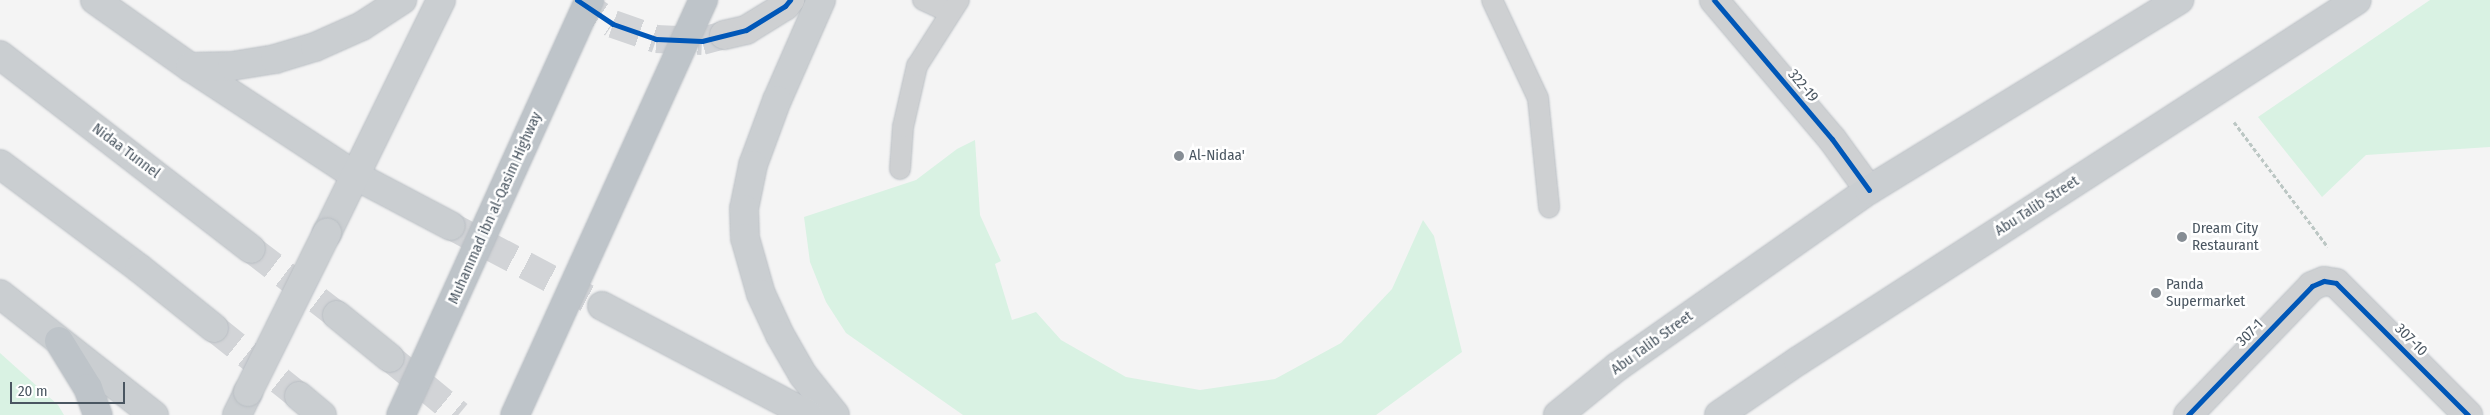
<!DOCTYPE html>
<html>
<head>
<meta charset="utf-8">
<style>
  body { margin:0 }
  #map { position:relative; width:2490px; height:415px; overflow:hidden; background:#f4f4f4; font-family:"Fira Sans Condensed",sans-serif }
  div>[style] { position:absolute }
  .green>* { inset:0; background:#d9f2e3 }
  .tertiary-tunnel>* { height:28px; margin-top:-14px; transform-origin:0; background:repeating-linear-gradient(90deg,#d2d4d7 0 28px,transparent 0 42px) }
  .primary-tunnel>* { height:28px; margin-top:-14px; transform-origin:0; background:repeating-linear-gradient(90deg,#d2d4d7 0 28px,transparent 0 42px) }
  .path>* { height:3px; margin-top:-1.5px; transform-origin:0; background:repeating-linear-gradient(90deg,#bcc7c4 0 4px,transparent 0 6.5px) }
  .roads { filter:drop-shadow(0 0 1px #b9bec3) drop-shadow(0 0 1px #b9bec3) }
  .service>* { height:20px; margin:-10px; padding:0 10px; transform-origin:10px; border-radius:10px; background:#ced0d2 }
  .minor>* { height:28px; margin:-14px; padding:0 14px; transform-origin:14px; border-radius:14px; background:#ced0d2 }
  .tertiary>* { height:28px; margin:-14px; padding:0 14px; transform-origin:14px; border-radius:14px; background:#ced0d2 }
  .primary>* { height:28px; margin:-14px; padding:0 14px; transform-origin:14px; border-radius:14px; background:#caced1 }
  .motorway>* { height:28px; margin:-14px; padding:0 14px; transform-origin:14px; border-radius:14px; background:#bec4c9 }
  .bridges { filter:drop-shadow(0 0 1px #b9bec3) drop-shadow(0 0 1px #b9bec3) }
  .primary-bridge>* { height:28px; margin:-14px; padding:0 14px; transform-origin:14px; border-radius:14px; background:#caced1 }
  .motorway-bridge>* { height:28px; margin:-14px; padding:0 14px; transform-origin:14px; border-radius:14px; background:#bec4c9 }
  .cycleway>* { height:5px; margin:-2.5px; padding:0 2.5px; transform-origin:2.5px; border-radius:2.5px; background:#0057b8 }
  .dots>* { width:14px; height:14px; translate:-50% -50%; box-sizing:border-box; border:2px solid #fff; border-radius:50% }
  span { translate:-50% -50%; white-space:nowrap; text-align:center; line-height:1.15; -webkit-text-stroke:5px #fff; paint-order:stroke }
  .street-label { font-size:15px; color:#4a5661 }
  .poi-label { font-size:15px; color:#4a5661 }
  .left { translate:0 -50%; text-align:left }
  .scale { position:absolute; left:10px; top:382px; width:115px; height:22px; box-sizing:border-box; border:2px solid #4a5661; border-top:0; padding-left:6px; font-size:15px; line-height:18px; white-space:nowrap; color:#4a5661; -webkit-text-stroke:4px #fff; paint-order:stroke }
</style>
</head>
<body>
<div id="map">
  <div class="green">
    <i style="clip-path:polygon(2430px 0,2490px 0,2490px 147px,2366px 155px,2322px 197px,2258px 117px)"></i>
    <i style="clip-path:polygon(975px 140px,980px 215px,1001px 261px,995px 264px,1012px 320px,1036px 312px,1061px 340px,1126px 377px,1200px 390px,1275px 379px,1341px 343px,1392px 289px,1423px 220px,1434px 236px,1462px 352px,1376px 415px,963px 415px,846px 333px,826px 302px,810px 262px,804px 217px,916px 180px,957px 149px)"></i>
    <i style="clip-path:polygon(0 353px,58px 405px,64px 415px,0 415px)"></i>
  </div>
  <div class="tertiary-tunnel">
    <i style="left:577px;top:0;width:43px;rotate:33.7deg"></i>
    <i style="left:613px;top:24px;width:46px;rotate:19.2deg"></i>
    <i style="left:656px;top:39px;width:46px;rotate:2.5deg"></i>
    <i style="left:702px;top:41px;width:23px;rotate:-15deg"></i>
  </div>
  <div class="primary-tunnel">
    <i style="left:451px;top:226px;width:171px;rotate:27.9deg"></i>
    <i style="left:251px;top:249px;width:108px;rotate:37.5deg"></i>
    <i style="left:214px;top:328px;width:109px;rotate:38.7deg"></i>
    <i style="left:390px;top:358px;width:89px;rotate:39.6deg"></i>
  </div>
  <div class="path">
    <i style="left:2234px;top:122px;width:156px;rotate:53.1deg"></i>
  </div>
  <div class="roads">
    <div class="service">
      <i style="left:923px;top:0;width:29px;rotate:25deg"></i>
      <i style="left:1492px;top:0;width:108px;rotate:64.9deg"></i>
      <i style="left:1538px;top:98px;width:110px;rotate:84.2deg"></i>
      <i style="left:900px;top:169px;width:42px;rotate:-85.9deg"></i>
      <i style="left:903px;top:127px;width:63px;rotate:-77.1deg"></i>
      <i style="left:917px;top:66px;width:78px;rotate:-57.5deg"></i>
    </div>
    <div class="minor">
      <i style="left:2188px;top:415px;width:179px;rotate:-46.1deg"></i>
      <i style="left:2312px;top:286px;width:13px;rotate:-23deg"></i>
      <i style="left:2324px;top:281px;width:12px;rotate:9deg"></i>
      <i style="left:2336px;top:283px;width:187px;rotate:45deg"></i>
    </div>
    <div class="tertiary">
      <i style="left:1714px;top:0;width:182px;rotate:49.7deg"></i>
      <i style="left:1832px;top:139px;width:63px;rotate:54deg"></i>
      <i style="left:724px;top:35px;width:23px;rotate:-13deg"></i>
      <i style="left:746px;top:30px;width:46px;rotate:-31.6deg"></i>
      <i style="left:785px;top:6px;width:8px;rotate:-50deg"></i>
    </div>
    <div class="primary">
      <i style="left:95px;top:0;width:116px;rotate:35.2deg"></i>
      <i style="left:190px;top:67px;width:199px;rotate:33.3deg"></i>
      <i style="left:356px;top:176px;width:107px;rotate:27.8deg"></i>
      <i style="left:821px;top:0;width:109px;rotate:113.7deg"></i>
      <i style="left:777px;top:100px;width:69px;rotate:110.3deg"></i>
      <i style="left:753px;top:165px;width:45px;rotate:101.6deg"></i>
      <i style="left:744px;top:209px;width:29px;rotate:88deg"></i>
      <i style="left:745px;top:238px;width:58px;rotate:74.1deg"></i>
      <i style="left:761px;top:294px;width:45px;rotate:65.1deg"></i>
      <i style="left:780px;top:335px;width:46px;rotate:60.1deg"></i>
      <i style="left:803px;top:375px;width:51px;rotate:51.3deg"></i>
      <i style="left:0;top:55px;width:317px;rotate:37.7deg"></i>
      <i style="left:190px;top:67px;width:42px;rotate:-1.4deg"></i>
      <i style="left:232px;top:66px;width:44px;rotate:-9.2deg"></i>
      <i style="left:275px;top:59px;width:42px;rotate:-16.7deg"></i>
      <i style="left:315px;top:47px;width:51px;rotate:-24.1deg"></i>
      <i style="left:362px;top:26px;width:48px;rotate:-33deg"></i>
      <i style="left:0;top:164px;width:174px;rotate:36.8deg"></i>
      <i style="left:139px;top:268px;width:96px;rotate:38.7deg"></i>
      <i style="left:327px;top:233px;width:259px;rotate:-63.9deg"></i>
      <i style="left:0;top:294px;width:196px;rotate:38.2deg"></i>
      <i style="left:602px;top:306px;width:234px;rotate:27.8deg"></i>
      <i style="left:337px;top:315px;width:68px;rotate:39.1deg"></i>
      <i style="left:299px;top:396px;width:30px;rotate:40deg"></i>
      <i style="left:237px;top:415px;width:25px;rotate:-64deg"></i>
      <i style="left:1558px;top:415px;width:76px;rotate:-39.1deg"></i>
      <i style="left:1617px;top:367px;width:308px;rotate:-35.1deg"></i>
      <i style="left:1869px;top:190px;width:364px;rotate:-31.5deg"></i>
      <i style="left:1719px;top:415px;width:96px;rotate:-34.4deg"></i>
      <i style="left:1798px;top:361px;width:665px;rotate:-32.85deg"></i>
    </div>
    <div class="motorway">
      <i style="left:59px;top:341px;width:55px;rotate:58.3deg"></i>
      <i style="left:88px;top:388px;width:29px;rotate:70deg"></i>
    </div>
  </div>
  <div class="bridges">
    <div class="primary-bridge">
      <i style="left:248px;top:392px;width:178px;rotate:-63.6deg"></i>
    </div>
    <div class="motorway-bridge">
      <i style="left:401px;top:415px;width:456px;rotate:-65.6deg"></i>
      <i style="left:515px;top:415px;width:456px;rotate:-65.6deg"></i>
    </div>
  </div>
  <div class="cycleway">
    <i style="left:577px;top:0;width:43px;rotate:33.7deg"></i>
    <i style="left:613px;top:24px;width:46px;rotate:19.2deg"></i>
    <i style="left:656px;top:39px;width:46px;rotate:2.5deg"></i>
    <i style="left:702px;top:41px;width:45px;rotate:-14deg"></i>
    <i style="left:746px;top:30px;width:46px;rotate:-31.6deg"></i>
    <i style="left:785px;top:6px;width:8px;rotate:-50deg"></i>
    <i style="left:1714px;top:0;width:182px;rotate:49.7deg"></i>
    <i style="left:1832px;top:139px;width:63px;rotate:54deg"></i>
    <i style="left:2188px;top:415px;width:179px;rotate:-46.1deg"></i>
    <i style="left:2312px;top:286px;width:13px;rotate:-23deg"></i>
    <i style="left:2324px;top:281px;width:12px;rotate:9deg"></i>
    <i style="left:2336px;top:283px;width:187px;rotate:45deg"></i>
  </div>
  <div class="dots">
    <i style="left:1179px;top:156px;background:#868d94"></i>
    <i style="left:2182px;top:237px;background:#868d94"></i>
    <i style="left:2156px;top:293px;background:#868d94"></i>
  </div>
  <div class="street-label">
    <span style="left:1803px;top:86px;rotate:50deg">322-19</span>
    <span style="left:126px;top:151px;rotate:37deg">Nidaa Tunnel</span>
    <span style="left:2037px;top:206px;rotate:-33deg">Abu Talib Street</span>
    <span style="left:495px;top:208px;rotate:-66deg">Muhammad ibn al-Qasim Highway</span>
    <span style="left:2250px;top:333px;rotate:-46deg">307-1</span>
    <span style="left:2411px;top:340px;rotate:45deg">307-10</span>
    <span style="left:1652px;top:343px;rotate:-36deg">Abu Talib Street</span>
  </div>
  <div class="poi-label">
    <span class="left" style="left:1189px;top:156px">Al-Nidaa'</span>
    <span class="left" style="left:2192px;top:237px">Dream City<br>Restaurant</span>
    <span class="left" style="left:2166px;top:293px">Panda<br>Supermarket</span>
  </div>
  <div class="scale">20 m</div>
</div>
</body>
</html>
